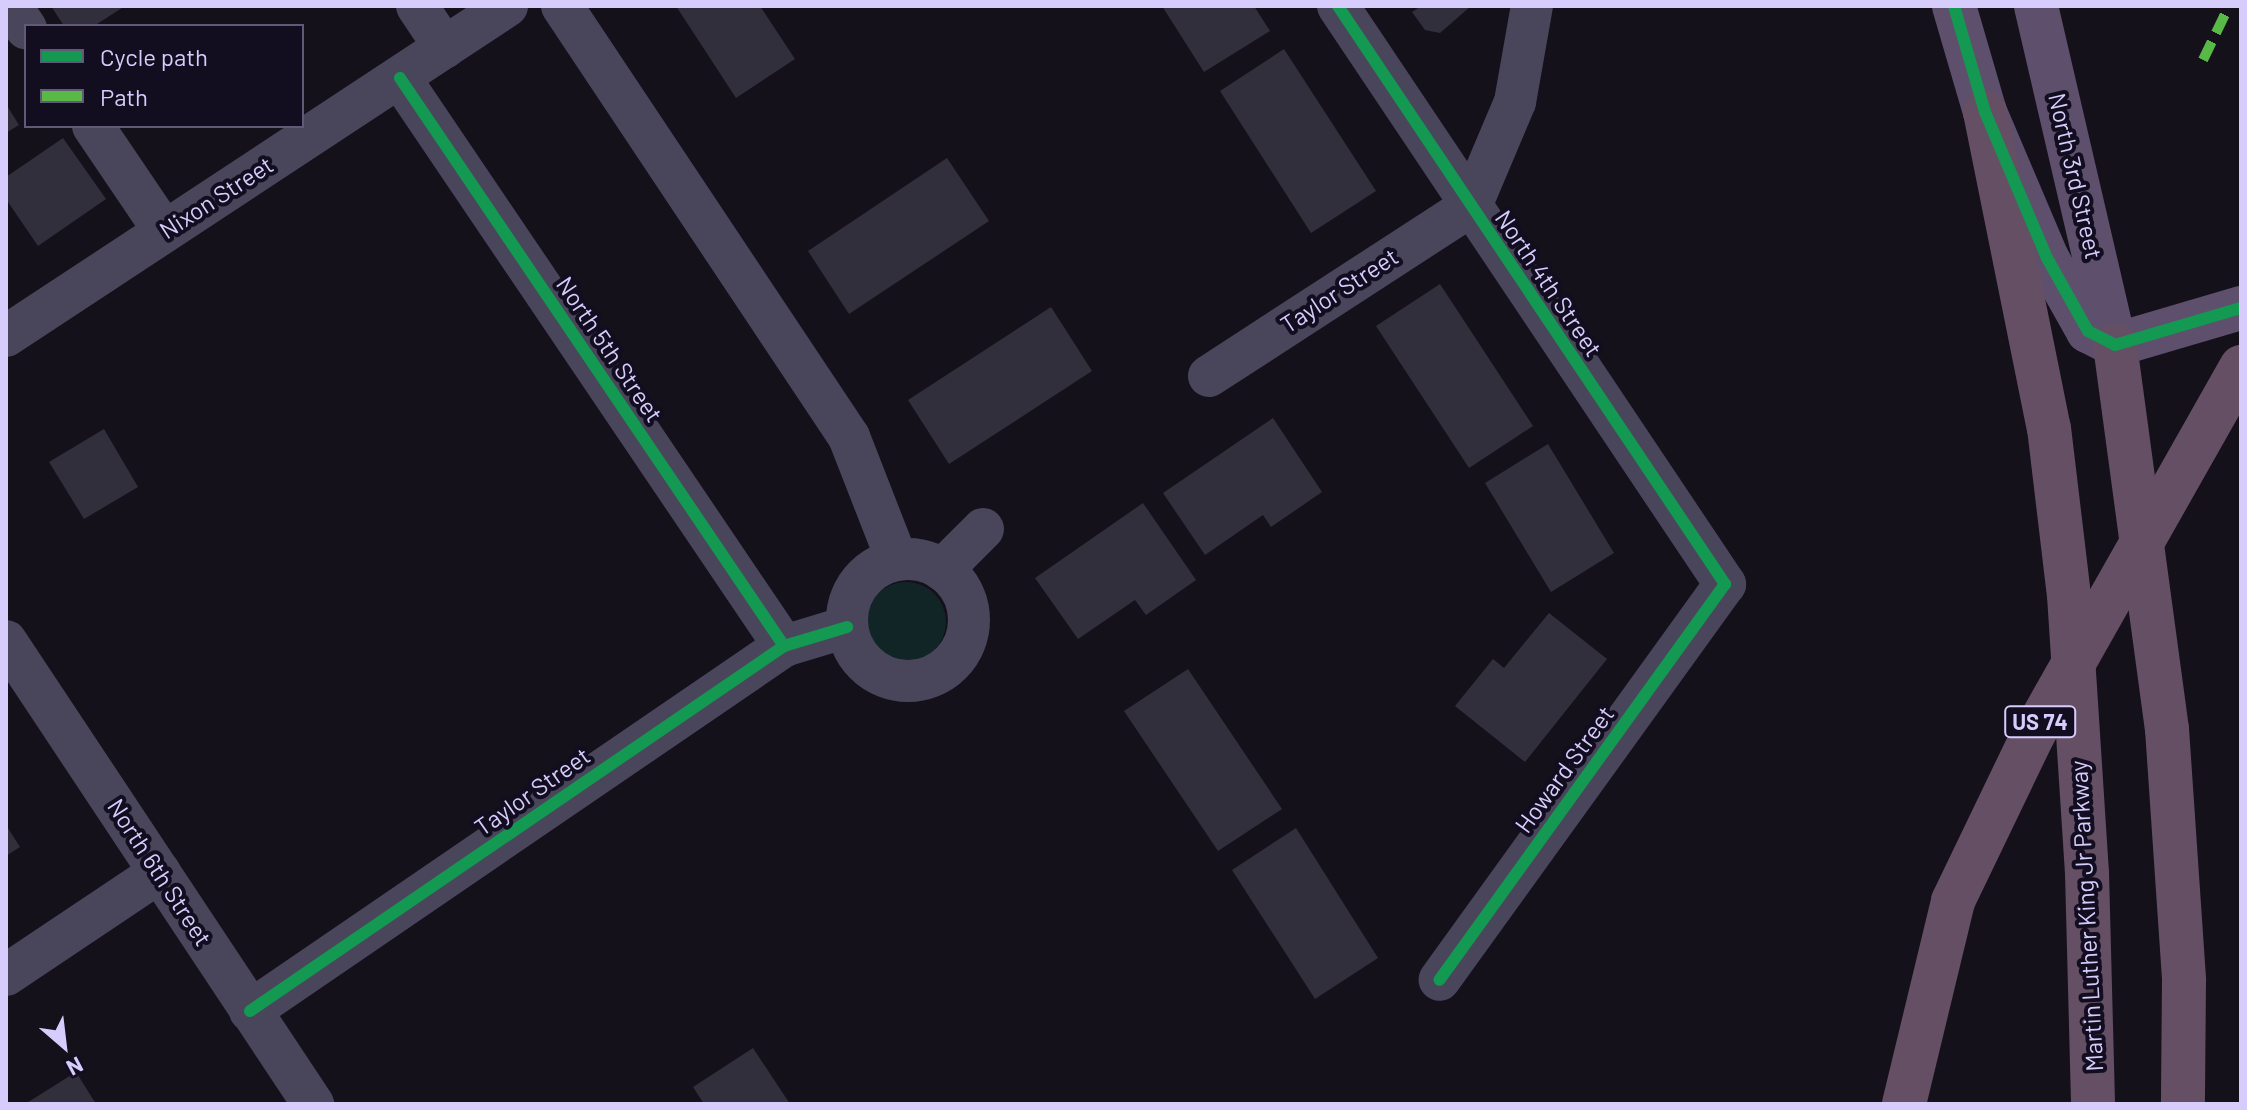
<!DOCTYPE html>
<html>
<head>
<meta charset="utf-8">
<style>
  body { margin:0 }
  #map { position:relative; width:2247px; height:1110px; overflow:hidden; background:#14111b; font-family:Barlow,sans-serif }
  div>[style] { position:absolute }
  .green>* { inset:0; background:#112426 }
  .round { border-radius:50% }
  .building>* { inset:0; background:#322f3d }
  .minor>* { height:42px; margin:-21px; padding:0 21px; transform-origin:21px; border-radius:21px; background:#49465c }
  .minor>.ring { margin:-21px; padding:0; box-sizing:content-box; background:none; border:42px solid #49465c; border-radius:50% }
  .major>* { height:44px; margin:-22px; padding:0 22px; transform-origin:22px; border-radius:22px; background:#5e506d }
  .highway>* { height:44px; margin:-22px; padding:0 22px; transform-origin:22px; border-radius:22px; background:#654f64 }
  .quiet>* { height:10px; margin-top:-5px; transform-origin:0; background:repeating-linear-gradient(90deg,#58b947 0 20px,transparent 0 30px) }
  .cycleway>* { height:12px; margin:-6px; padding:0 6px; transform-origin:6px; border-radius:6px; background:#139951 }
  span { translate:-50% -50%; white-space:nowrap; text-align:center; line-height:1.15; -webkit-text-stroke:8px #120d1f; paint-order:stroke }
  .shield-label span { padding:2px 6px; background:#120d1f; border:2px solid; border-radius:6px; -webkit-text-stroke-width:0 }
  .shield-label { font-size:22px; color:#d6cdfd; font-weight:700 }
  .street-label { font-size:24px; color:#d6cdfd }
  .frame { position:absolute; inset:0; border:8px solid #d6cdfd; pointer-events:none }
  .legend { position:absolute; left:24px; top:24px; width:280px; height:104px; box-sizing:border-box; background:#120d1f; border:2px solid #605a78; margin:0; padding:10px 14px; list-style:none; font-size:24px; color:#d6cdfd }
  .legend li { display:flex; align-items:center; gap:16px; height:40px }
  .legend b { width:40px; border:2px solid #605a78 }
  .north { position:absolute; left:24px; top:1006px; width:80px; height:80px; -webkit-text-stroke:6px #120d1f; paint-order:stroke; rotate:152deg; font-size:22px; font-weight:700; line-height:32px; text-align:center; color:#d6cdfd }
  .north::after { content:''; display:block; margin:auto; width:28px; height:36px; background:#d6cdfd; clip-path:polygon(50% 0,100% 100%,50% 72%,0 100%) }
</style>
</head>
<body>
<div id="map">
  <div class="green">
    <i class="round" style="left:866px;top:582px;width:80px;height:80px"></i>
  </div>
  <div class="building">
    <i style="clip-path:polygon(51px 6px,125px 6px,94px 26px,64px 26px)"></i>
    <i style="clip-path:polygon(676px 6px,760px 6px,795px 59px,736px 98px)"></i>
    <i style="clip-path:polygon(1162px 6px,1254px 6px,1270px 31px,1204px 72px)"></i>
    <i style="clip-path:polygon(1421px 6px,1471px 6px,1440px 33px,1425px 30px,1412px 12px)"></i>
    <i style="clip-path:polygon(1284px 49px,1376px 191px,1311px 233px,1220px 91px)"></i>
    <i style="clip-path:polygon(6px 104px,19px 125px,6px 133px)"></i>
    <i style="clip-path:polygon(63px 138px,106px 199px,38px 246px,6px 199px,6px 177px)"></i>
    <i style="clip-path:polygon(947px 158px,989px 221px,849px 314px,808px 251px)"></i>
    <i style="clip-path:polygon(1440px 284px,1533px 426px,1469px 468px,1376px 326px)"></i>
    <i style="clip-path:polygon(1051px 307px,1092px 371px,949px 464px,908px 400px)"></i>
    <i style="clip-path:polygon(1273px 418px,1322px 492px,1271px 527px,1263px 515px,1205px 555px,1163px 493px)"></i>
    <i style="clip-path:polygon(104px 429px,138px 487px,84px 519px,49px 462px)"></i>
    <i style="clip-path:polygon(1548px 444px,1614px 553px,1551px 592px,1485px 483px)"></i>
    <i style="clip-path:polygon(1143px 503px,1196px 580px,1146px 615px,1135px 600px,1078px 639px,1035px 578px)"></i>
    <i style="clip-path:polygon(1549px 613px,1607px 659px,1525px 762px,1455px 706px,1493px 659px,1504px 668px)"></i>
    <i style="clip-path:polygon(1188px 669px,1282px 809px,1218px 851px,1124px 711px)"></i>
    <i style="clip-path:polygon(6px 825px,20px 847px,6px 856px)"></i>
    <i style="clip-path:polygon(1296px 828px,1378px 958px,1315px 999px,1232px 870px)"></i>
    <i style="clip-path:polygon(753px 1048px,790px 1104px,704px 1104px,693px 1087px)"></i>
    <i style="clip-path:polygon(76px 1072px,96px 1104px,25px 1104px)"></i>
  </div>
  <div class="minor">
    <i style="left:11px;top:6px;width:27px;rotate:56deg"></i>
    <i style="left:417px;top:6px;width:50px;rotate:56.3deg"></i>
    <i style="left:562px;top:6px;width:518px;rotate:56.34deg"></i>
    <i style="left:849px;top:437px;width:132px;rotate:68.7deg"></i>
    <i style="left:1338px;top:6px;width:696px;rotate:56.2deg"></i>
    <i style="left:1725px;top:584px;width:488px;rotate:125.8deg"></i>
    <i style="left:400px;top:78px;width:686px;rotate:55.94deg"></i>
    <i style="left:93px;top:126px;width:127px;rotate:55.9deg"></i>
    <i style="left:6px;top:336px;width:600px;rotate:-33.37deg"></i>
    <i style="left:1209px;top:376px;width:312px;rotate:-33deg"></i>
    <i style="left:1471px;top:206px;width:113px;rotate:-67.1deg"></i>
    <i style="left:1515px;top:102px;width:97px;rotate:-80deg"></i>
    <i class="ring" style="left:847px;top:559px;width:80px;height:80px"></i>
    <i style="left:942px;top:570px;width:58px;rotate:-45deg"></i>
    <i style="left:6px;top:641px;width:556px;rotate:56.45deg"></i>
    <i style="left:6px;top:975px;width:185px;rotate:-33.8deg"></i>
    <i style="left:250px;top:1011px;width:647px;rotate:-34.35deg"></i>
    <i style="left:784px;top:646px;width:66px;rotate:-16.8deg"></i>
  </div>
  <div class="major">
    <i style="left:1954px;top:6px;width:110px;rotate:73.7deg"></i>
    <i style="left:1985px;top:112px;width:159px;rotate:67deg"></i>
    <i style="left:2047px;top:258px;width:84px;rotate:60.7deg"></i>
    <i style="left:2088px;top:331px;width:30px;rotate:27deg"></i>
    <i style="left:2115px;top:345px;width:131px;rotate:-16.4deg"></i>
    <i style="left:2036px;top:6px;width:348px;rotate:76.9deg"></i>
  </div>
  <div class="highway">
    <i style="left:1985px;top:112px;width:322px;rotate:78.6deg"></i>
    <i style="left:2049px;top:428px;width:168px;rotate:83.2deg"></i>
    <i style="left:2069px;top:595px;width:279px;rotate:86.3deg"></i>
    <i style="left:2087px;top:873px;width:231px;rotate:88.5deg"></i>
    <i style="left:2115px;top:345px;width:388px;rotate:82.3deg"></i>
    <i style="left:2167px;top:729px;width:252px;rotate:86.1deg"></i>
    <i style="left:2184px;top:980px;width:124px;rotate:90.5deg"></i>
    <i style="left:1904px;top:1104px;width:209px;rotate:-76.4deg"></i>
    <i style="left:1953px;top:901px;width:184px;rotate:-64.3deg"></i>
    <i style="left:2033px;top:735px;width:423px;rotate:-60.5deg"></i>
  </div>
  <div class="quiet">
    <i style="left:2203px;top:60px;width:60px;rotate:-64.3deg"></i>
  </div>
  <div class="cycleway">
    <i style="left:1338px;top:6px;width:696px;rotate:56.2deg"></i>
    <i style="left:1725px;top:584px;width:488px;rotate:125.8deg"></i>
    <i style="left:1954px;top:6px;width:110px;rotate:73.7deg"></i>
    <i style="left:1985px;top:112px;width:159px;rotate:67deg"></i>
    <i style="left:2047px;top:258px;width:84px;rotate:60.7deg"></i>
    <i style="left:2088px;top:331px;width:30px;rotate:27deg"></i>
    <i style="left:2115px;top:345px;width:131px;rotate:-16.4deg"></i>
    <i style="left:400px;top:78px;width:686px;rotate:55.94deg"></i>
    <i style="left:250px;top:1011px;width:647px;rotate:-34.35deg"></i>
    <i style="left:784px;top:646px;width:66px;rotate:-16.8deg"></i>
  </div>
  <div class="shield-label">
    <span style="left:2040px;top:722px">US 74</span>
  </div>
  <div class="street-label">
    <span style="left:2076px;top:176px;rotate:77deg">North 3rd Street</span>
    <span style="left:216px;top:197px;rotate:-33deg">Nixon Street</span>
    <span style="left:1549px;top:283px;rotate:56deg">North 4th Street</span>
    <span style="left:1339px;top:290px;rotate:-33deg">Taylor Street</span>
    <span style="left:610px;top:349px;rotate:56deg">North 5th Street</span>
    <span style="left:1564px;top:769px;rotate:-54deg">Howard Street</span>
    <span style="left:532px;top:791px;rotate:-35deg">Taylor Street</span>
    <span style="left:160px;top:872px;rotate:57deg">North 6th Street</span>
    <span style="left:2086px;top:916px;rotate:-93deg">Martin Luther King Jr Parkway</span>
  </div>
  <div class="frame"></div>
  <ul class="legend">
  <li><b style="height:10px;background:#139951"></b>Cycle path</li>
  <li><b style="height:10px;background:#58b947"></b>Path</li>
  </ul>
  <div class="north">N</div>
</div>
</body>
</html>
